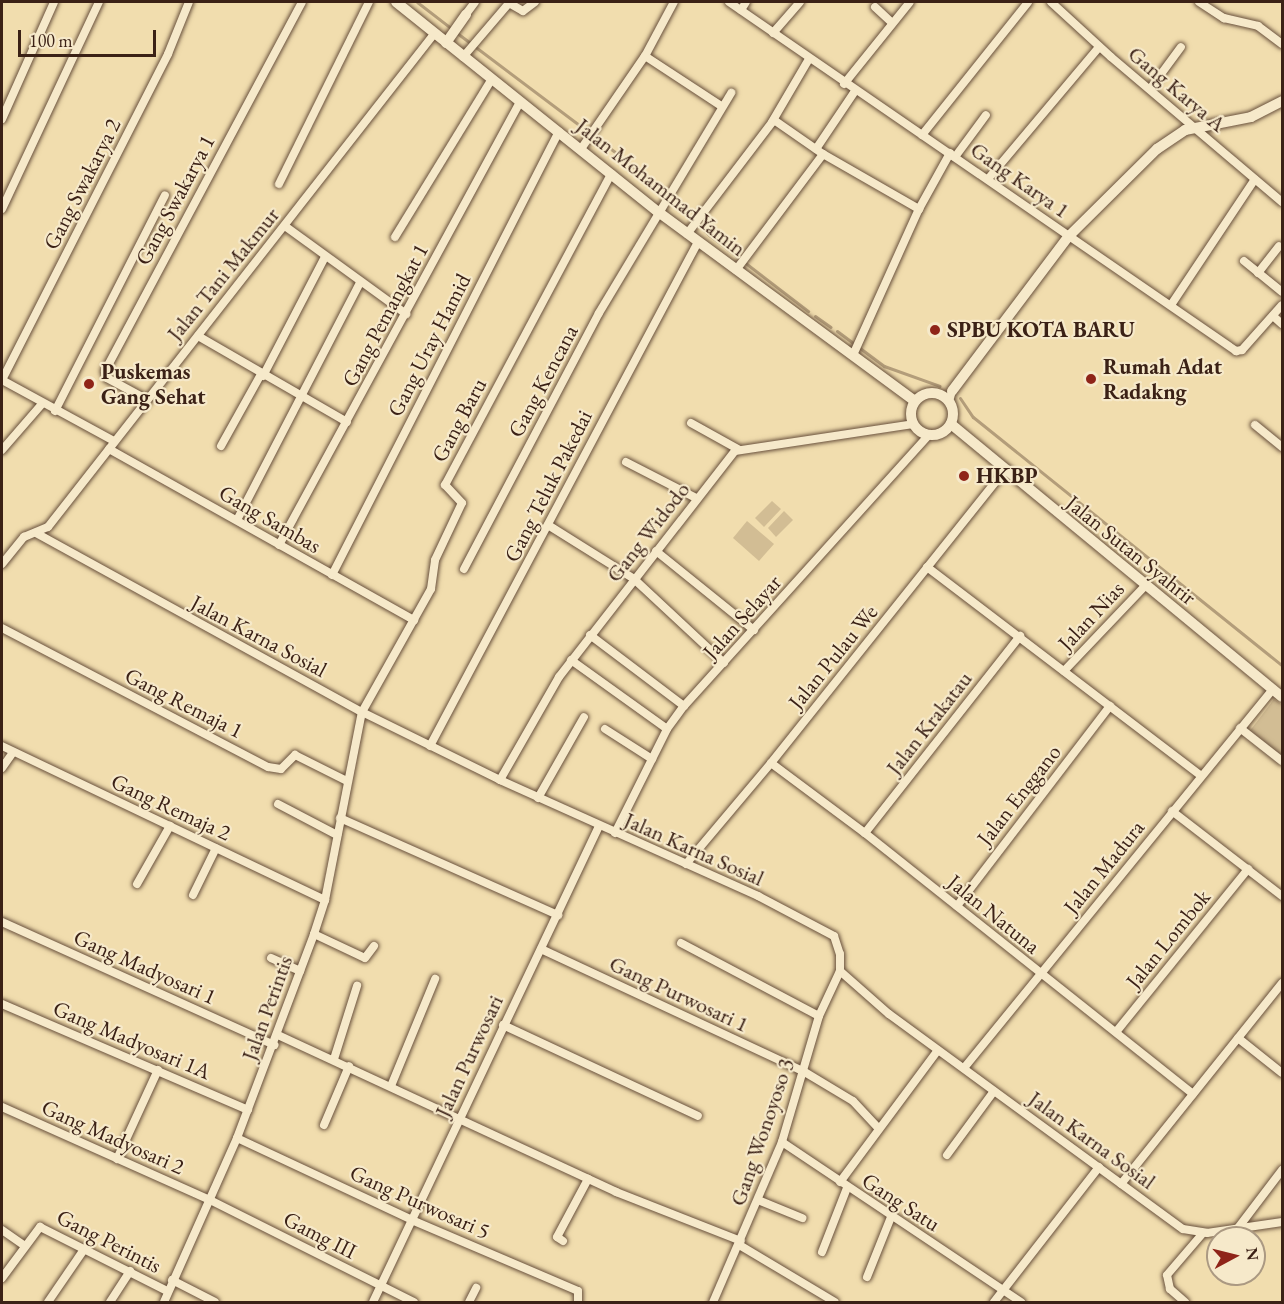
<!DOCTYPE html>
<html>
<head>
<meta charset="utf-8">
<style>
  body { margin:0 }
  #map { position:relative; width:1284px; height:1304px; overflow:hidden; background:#f1ddae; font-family:"EB Garamond",serif }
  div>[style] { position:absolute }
  .green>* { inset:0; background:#d2bd94 }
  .stream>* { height:3px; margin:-1.5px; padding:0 1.5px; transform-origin:1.5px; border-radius:1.5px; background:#b39d7a }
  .roads { filter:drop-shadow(0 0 2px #68503c) drop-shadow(0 0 2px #68503c) }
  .street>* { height:8px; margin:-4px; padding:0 4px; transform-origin:4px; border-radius:4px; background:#f6e9ca }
  .secondary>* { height:10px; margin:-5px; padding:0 5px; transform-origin:5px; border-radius:5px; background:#f6e9ca }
  .secondary>.ring { margin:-5px; padding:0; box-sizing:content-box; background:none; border:10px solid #f6e9ca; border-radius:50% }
  .dots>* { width:16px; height:16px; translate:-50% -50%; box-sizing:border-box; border:3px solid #f6e9ca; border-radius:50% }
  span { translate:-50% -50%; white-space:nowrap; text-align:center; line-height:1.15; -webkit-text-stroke:4.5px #f6e9ca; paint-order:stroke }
  .street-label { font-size:22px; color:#3b2116 }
  .poi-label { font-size:22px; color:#3b2116; font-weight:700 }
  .left { translate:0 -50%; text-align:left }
  .frame { position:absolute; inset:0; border:3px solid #3b2116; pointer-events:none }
  .north { position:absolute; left:1206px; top:1226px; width:60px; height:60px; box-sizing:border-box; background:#f6e9ca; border:2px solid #ab9982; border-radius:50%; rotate:83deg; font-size:16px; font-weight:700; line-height:24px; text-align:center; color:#3b2116 }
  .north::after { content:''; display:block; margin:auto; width:21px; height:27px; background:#8f2418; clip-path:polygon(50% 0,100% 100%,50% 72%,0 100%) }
  .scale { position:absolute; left:18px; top:30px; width:138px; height:27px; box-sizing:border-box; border:3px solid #3b2116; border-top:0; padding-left:8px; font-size:18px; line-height:21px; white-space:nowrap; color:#3b2116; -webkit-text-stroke:4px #f6e9ca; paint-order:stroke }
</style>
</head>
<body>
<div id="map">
  <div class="green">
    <i style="clip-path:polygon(772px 501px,781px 509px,764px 527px,755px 518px)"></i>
    <i style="clip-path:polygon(784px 511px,793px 520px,776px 537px,768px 528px)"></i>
    <i style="clip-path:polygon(747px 521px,774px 544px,759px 561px,733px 538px)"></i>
    <i style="clip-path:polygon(1274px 699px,1282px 705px,1282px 758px,1249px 732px)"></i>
  </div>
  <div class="stream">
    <i style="left:417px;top:2px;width:44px;rotate:37.6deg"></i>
    <i style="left:457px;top:33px;width:209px;rotate:37deg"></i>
    <i style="left:624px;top:159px;width:114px;rotate:41.8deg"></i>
    <i style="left:709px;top:235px;width:125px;rotate:37.5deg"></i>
    <i style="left:815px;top:316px;width:19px;rotate:35deg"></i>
    <i style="left:837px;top:331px;width:59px;rotate:36.7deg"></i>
    <i style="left:884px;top:366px;width:59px;rotate:19.7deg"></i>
    <i style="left:960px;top:398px;width:23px;rotate:56deg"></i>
    <i style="left:973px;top:417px;width:396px;rotate:38.8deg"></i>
  </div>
  <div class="roads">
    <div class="street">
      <i style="left:729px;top:2px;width:616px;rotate:34.54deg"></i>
      <i style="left:1236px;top:351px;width:6px;rotate:-9deg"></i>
      <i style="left:1242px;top:350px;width:60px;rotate:-48.4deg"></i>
      <i style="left:1051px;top:2px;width:81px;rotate:42.5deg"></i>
      <i style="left:1111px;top:57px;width:224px;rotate:40.3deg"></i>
      <i style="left:1199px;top:2px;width:30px;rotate:33deg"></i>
      <i style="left:1224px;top:18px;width:35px;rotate:13deg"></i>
      <i style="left:1258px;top:26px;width:30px;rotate:37deg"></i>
      <i style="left:509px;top:3px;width:16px;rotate:30deg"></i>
      <i style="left:523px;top:11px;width:15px;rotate:-37deg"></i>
      <i style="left:875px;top:7px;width:23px;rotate:43deg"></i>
      <i style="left:741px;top:10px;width:9px;rotate:-58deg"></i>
      <i style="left:466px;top:14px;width:15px;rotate:-53deg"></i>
      <i style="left:773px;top:33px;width:41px;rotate:-48.9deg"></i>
      <i style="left:645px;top:56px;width:91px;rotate:33.3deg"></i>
      <i style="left:463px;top:57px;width:72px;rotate:-49.5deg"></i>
      <i style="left:844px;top:84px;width:105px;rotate:-51.2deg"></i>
      <i style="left:1150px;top:89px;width:52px;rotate:-53.6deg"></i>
      <i style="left:2px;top:119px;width:128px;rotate:-66deg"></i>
      <i style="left:772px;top:122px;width:73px;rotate:-59.6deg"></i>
      <i style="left:922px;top:135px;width:170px;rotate:-51.4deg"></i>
      <i style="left:581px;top:149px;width:113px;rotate:-55.5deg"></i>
      <i style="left:645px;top:56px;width:61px;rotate:-61.8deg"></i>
      <i style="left:816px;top:149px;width:70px;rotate:-56.1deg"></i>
      <i style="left:955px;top:157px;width:52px;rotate:-53.6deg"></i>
      <i style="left:988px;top:179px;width:172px;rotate:-49.9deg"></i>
      <i style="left:279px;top:184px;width:203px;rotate:-63.7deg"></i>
      <i style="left:2px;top:209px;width:229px;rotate:-64.9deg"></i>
      <i style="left:285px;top:226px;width:150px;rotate:36deg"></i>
      <i style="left:687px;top:234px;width:143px;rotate:-52.7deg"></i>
      <i style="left:774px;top:120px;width:60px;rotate:34.8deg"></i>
      <i style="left:823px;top:154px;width:111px;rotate:29.8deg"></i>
      <i style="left:395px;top:237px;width:185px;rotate:-58.5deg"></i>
      <i style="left:1244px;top:261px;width:49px;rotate:39.2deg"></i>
      <i style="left:736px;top:270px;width:145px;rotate:-53.1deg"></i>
      <i style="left:1258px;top:273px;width:34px;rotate:-52deg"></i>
      <i style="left:1171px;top:305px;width:151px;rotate:-56.3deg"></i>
      <i style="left:1273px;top:316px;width:12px;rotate:42deg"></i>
      <i style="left:198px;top:336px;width:172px;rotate:30deg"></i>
      <i style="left:853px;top:355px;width:160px;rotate:-65.7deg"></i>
      <i style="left:919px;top:209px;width:64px;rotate:-61deg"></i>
      <i style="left:263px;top:376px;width:134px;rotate:-62.5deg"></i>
      <i style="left:2px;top:380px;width:366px;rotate:-63deg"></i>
      <i style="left:168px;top:54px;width:56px;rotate:-68deg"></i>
      <i style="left:2px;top:380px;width:128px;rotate:28.6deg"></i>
      <i style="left:146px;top:399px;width:44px;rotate:-151.7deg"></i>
      <i style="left:107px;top:378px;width:7px;rotate:-106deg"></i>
      <i style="left:105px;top:371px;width:418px;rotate:-61.9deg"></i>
      <i style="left:949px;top:401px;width:10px;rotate:-73deg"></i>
      <i style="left:55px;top:411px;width:242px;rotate:-63deg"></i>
      <i style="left:691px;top:423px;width:54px;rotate:29deg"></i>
      <i style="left:1255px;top:425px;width:35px;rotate:39deg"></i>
      <i style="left:221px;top:446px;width:82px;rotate:-60.9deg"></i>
      <i style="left:109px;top:449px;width:350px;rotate:29.3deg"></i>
      <i style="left:2px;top:450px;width:61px;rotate:-49deg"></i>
      <i style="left:626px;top:462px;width:79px;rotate:27.2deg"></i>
      <i style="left:237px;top:520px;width:267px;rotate:-62.6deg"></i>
      <i style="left:548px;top:525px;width:102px;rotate:32.1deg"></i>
      <i style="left:634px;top:579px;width:123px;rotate:43deg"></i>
      <i style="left:36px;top:533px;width:372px;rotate:28.8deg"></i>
      <i style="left:362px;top:712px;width:154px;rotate:26.2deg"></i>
      <i style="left:500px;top:780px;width:283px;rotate:24.2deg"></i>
      <i style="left:758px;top:896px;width:86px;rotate:27.8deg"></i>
      <i style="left:834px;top:936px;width:19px;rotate:72deg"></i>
      <i style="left:840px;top:954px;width:17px;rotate:90deg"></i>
      <i style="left:840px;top:971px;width:50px;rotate:115deg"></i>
      <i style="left:819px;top:1016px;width:131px;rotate:106.4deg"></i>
      <i style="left:782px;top:1142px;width:174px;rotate:113.3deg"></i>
      <i style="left:279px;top:545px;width:504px;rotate:-61.45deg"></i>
      <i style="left:656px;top:551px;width:126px;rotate:38.9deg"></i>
      <i style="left:2px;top:564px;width:35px;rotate:-51deg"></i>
      <i style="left:24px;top:537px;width:26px;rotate:-23deg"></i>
      <i style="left:48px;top:527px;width:626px;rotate:-51.94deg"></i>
      <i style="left:927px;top:567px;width:343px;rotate:37.3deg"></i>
      <i style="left:464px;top:569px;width:289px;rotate:-62.2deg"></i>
      <i style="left:599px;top:313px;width:257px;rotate:-59deg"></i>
      <i style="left:332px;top:575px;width:498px;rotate:-62.9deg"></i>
      <i style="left:2px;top:628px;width:300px;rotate:27.6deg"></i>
      <i style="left:268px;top:767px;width:13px;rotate:9deg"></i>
      <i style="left:281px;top:769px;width:20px;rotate:-45deg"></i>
      <i style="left:295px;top:755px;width:58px;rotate:26.6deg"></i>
      <i style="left:590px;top:635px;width:118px;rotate:37.1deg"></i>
      <i style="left:571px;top:660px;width:118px;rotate:35.7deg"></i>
      <i style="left:1064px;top:671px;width:116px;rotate:-46.4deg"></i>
      <i style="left:1240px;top:728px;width:53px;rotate:38.2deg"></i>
      <i style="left:605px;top:729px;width:56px;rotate:32.6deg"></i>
      <i style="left:2px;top:746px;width:358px;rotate:25.5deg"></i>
      <i style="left:430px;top:746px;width:571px;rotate:-62deg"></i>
      <i style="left:771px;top:763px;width:117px;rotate:36.7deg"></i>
      <i style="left:865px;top:833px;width:419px;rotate:38.5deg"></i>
      <i style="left:2px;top:768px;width:19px;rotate:-55deg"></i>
      <i style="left:500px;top:780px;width:119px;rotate:-60.2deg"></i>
      <i style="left:559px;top:677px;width:286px;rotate:-52.1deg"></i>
      <i style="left:735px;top:451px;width:180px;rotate:-8.6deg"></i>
      <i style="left:538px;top:798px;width:93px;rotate:-60.4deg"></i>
      <i style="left:278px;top:804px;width:67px;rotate:27.7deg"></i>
      <i style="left:1172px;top:811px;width:139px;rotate:37.7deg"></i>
      <i style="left:340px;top:818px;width:239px;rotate:24deg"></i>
      <i style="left:615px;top:833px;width:116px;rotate:-63.4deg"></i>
      <i style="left:667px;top:729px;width:29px;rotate:-54deg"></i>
      <i style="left:684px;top:706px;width:365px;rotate:-47.9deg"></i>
      <i style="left:865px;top:833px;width:251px;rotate:-51.8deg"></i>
      <i style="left:686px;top:864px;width:132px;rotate:-49.9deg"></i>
      <i style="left:771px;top:763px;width:375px;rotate:-51.4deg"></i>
      <i style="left:137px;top:884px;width:67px;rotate:-60.4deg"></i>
      <i style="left:193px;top:895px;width:52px;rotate:-63.9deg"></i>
      <i style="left:957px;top:906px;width:252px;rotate:-52.6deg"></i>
      <i style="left:2px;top:922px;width:299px;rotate:24.3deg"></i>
      <i style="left:314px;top:934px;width:56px;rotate:25.2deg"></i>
      <i style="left:365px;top:958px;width:15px;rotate:-53deg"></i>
      <i style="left:681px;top:943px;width:156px;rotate:27.9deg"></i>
      <i style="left:541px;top:949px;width:289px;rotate:25deg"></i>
      <i style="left:803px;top:1071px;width:58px;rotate:31deg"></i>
      <i style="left:853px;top:1101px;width:38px;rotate:47deg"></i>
      <i style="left:271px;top:958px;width:32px;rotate:24deg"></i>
      <i style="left:840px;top:971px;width:65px;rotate:41.3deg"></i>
      <i style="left:889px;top:1014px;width:364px;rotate:36.2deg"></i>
      <i style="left:1183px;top:1229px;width:24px;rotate:9deg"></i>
      <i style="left:1207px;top:1233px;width:76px;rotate:-8.3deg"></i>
      <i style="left:2px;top:1004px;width:268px;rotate:23.3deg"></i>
      <i style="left:503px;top:1025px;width:215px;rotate:25deg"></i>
      <i style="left:1116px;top:1032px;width:210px;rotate:-51deg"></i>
      <i style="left:278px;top:1035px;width:373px;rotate:24.9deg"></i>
      <i style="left:616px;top:1192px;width:134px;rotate:21.4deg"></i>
      <i style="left:1238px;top:1038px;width:56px;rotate:38.5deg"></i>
      <i style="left:334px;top:1059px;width:77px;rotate:-72.5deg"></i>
      <i style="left:964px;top:1068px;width:489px;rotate:-50.8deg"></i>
      <i style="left:391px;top:1086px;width:116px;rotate:-67.6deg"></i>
      <i style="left:2px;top:1107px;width:228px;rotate:24.1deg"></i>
      <i style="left:210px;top:1200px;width:228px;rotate:26.6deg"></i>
      <i style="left:324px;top:1125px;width:64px;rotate:-67deg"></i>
      <i style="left:237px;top:1138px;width:195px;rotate:25.1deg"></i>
      <i style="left:414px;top:1221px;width:178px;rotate:23.1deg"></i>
      <i style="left:578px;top:1291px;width:11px;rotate:90deg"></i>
      <i style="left:782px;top:1142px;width:288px;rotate:33.8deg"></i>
      <i style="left:947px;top:1155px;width:79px;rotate:-53.7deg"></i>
      <i style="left:117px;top:1159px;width:98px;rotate:-65.3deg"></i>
      <i style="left:840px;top:1182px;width:164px;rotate:-53.4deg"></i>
      <i style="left:1121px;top:1184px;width:258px;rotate:-51.3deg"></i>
      <i style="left:758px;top:1200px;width:48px;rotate:22.2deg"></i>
      <i style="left:1238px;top:1228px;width:73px;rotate:-52.8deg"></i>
      <i style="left:2px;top:1230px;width:28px;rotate:35deg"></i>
      <i style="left:563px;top:1241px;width:7px;rotate:-146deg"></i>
      <i style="left:557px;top:1237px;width:66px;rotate:-61.9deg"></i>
      <i style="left:741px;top:1246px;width:109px;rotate:30.8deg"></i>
      <i style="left:822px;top:1252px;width:69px;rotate:-68.7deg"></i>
      <i style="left:867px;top:1277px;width:65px;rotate:-68.2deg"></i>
      <i style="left:2px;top:1278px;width:64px;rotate:-53.3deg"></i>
      <i style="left:40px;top:1227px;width:142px;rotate:26.7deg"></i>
      <i style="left:172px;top:1280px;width:48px;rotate:27.1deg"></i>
      <i style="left:48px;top:1302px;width:65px;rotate:-55.6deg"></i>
      <i style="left:110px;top:1302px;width:37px;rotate:-57deg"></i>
      <i style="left:164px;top:1302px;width:180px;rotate:-66deg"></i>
      <i style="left:237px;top:1138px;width:218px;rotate:-69.3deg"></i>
      <i style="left:314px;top:934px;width:36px;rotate:-72deg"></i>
      <i style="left:325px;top:900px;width:192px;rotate:-78.9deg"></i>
      <i style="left:362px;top:712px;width:141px;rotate:-60.7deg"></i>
      <i style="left:431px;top:589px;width:29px;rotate:-82deg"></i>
      <i style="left:435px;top:560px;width:63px;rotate:-64.7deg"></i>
      <i style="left:462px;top:503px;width:25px;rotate:-133deg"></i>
      <i style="left:445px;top:485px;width:353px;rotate:-61.9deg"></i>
      <i style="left:373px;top:1302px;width:527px;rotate:-64.6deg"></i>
      <i style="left:469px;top:1302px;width:16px;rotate:-63deg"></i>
      <i style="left:994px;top:1302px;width:171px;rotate:-52.1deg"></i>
      <i style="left:1185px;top:1302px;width:20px;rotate:-139deg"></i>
      <i style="left:1170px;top:1289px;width:14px;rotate:-102deg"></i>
      <i style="left:1167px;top:1275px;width:55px;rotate:-49.4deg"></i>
    </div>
    <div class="secondary">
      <i style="left:396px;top:2px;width:334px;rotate:38.7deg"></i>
      <i style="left:657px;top:211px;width:320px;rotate:36.4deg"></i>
      <i style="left:446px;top:43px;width:35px;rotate:-55deg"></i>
      <i style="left:952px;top:391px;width:194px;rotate:-53deg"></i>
      <i style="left:1069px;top:236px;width:124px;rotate:-44.7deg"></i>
      <i style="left:1157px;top:149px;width:34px;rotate:-34deg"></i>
      <i style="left:1185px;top:130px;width:67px;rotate:-11.1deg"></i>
      <i style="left:1251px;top:117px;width:35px;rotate:-27deg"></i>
      <i class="ring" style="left:911px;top:393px;width:32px;height:32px"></i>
      <i style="left:951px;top:424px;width:429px;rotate:39.5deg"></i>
    </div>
  </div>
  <div class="dots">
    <i style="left:935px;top:330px;background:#8f2418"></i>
    <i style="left:1091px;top:379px;background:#8f2418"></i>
    <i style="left:89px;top:384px;background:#8f2418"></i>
    <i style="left:964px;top:476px;background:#8f2418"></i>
  </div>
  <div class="street-label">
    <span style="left:1177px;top:89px;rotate:40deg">Gang Karya A</span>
    <span style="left:1020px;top:180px;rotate:35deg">Gang Karya 1</span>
    <span style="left:82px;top:184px;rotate:-63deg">Gang Swakarya 2</span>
    <span style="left:661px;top:187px;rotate:38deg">Jalan Mohammad Yamin</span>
    <span style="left:175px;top:200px;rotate:-62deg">Gang Swakarya 1</span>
    <span style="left:223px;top:274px;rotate:-51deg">Jalan Tani Makmur</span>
    <span style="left:385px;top:315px;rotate:-62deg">Gang Pemangkat 1</span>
    <span style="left:429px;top:345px;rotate:-63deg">Gang Uray Hamid</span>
    <span style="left:543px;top:381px;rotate:-62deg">Gang Kencana</span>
    <span style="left:459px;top:420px;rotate:-62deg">Gang Baru</span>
    <span style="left:548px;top:486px;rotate:-63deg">Gang Teluk Pakedai</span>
    <span style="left:270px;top:519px;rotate:30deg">Gang Sambas</span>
    <span style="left:648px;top:532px;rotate:-52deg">Gang Widodo</span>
    <span style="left:1131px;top:550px;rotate:39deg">Jalan Sutan Syahrir</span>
    <span style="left:1091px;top:616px;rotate:-47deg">Jalan Nias</span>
    <span style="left:742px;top:617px;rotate:-48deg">Jalan Selayar</span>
    <span style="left:259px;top:636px;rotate:28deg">Jalan Karna Sosial</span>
    <span style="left:833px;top:657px;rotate:-51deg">Jalan Pulau We</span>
    <span style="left:184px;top:703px;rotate:27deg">Gang Remaja 1</span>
    <span style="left:929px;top:723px;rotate:-52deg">Jalan Krakatau</span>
    <span style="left:1019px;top:795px;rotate:-52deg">Jalan Enggano</span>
    <span style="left:171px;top:807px;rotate:25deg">Gang Remaja 2</span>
    <span style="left:694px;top:849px;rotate:24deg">Jalan Karna Sosial</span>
    <span style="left:1104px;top:867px;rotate:-51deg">Jalan Madura</span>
    <span style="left:994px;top:914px;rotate:39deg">Jalan Natuna</span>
    <span style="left:1168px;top:939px;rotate:-51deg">Jalan Lombok</span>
    <span style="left:145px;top:967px;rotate:24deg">Gang Madyosari 1</span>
    <span style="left:679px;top:994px;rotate:25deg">Gang Purwosari 1</span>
    <span style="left:267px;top:1008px;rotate:-70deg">Jalan Perintis</span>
    <span style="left:132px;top:1040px;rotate:23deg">Gang Madyosari 1A</span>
    <span style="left:469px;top:1056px;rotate:-65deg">Jalan Purwosari</span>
    <span style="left:762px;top:1132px;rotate:-71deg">Gang Wonoyoso 3</span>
    <span style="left:113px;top:1137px;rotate:24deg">Gang Madyosari 2</span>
    <span style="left:1092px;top:1140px;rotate:36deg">Jalan Karna Sosial</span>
    <span style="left:420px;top:1202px;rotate:24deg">Gang Purwosari 5</span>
    <span style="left:901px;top:1202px;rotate:33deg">Gang Satu</span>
    <span style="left:320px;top:1235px;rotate:27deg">Gamg III</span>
    <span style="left:109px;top:1241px;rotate:27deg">Gang Perintis</span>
  </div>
  <div class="poi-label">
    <span class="left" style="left:947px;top:330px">SPBU KOTA BARU</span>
    <span class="left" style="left:1103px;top:379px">Rumah Adat<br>Radakng</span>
    <span class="left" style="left:101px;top:384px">Puskemas<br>Gang Sehat</span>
    <span class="left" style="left:976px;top:476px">HKBP</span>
  </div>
  <div class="frame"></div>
  <div class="north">N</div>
  <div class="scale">100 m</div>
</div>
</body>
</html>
